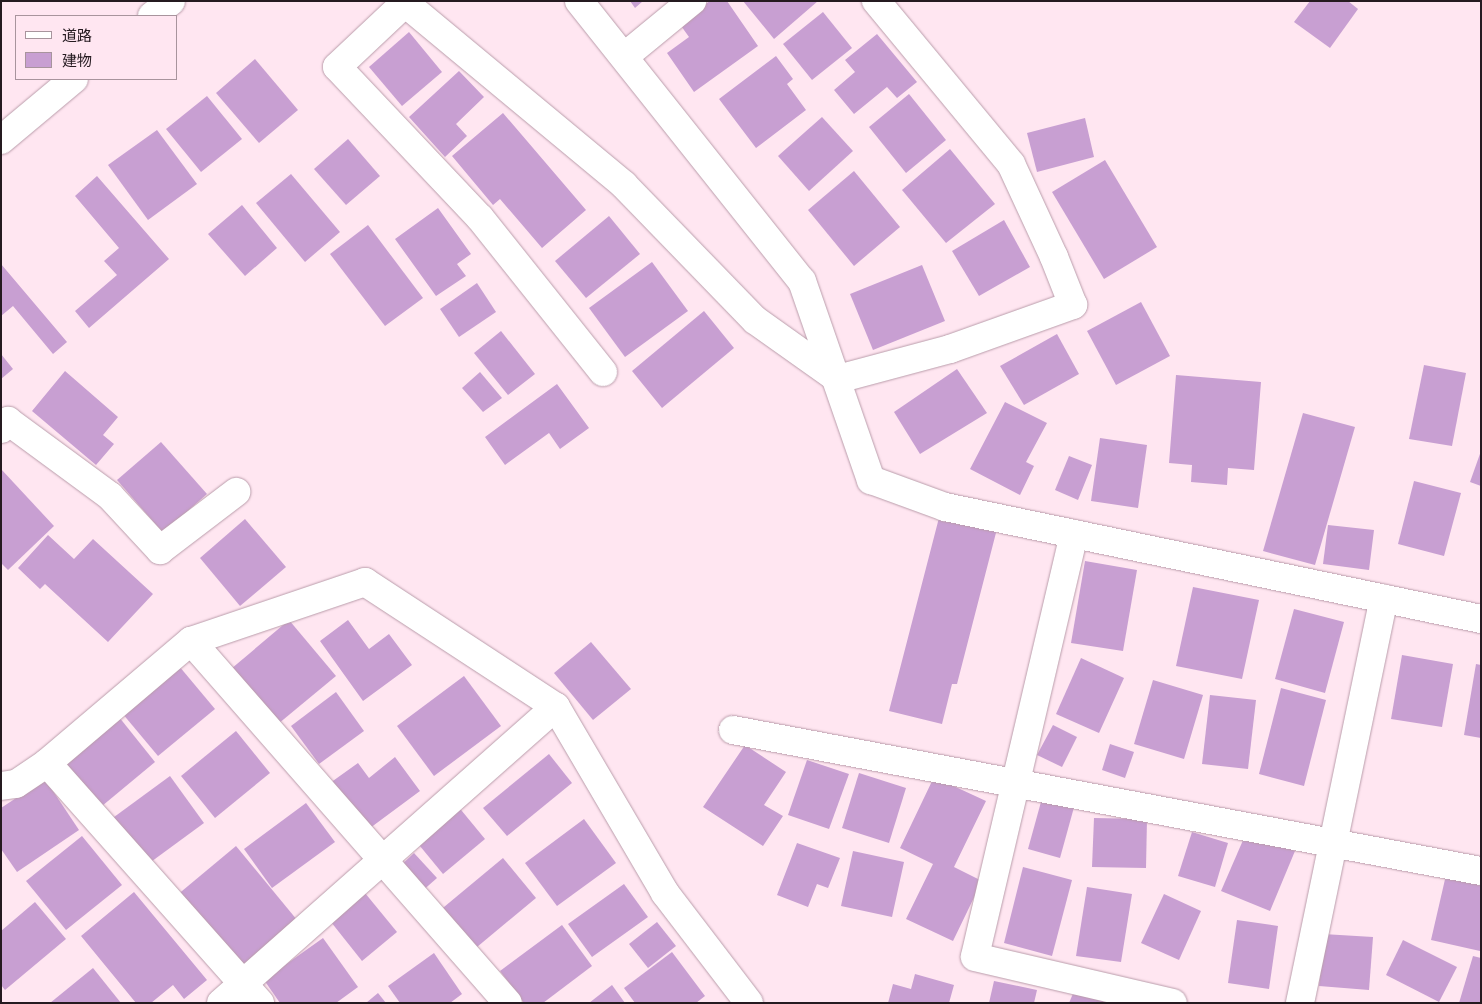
<!DOCTYPE html>
<html>
<head>
<meta charset="utf-8">
<style>
  body { margin:0 }
  #map { position:relative; width:1482px; height:1004px; overflow:hidden; background:#ffe6f1; font-family:Quicksand,"Noto Sans JP",sans-serif }
  div>[style] { position:absolute }
  .building>* { inset:0; background:#c89fd2 }
  .roads { filter:drop-shadow(0 0 1px #ba9dab) drop-shadow(0 0 1px #ba9dab) }
  .minor>* { height:28px; margin:-14px; padding:0 14px; transform-origin:14px; border-radius:14px; background:#fff }
  span { translate:-50% -50%; white-space:nowrap; text-align:center; line-height:1.15; -webkit-text-stroke:5px #ffe6f1; paint-order:stroke }
  .frame { position:absolute; inset:0; border:2px solid #251a20; pointer-events:none }
  .legend { position:absolute; left:15px; top:15px; width:162px; height:65px; box-sizing:border-box; background:#ffe6f1; border:1px solid #a8949d; margin:0; padding:6px 9px; list-style:none; font-size:15px; color:#251a20 }
  .legend li { display:flex; align-items:center; gap:10px; height:25px }
  .legend b { width:25px; border:1px solid #a8949d }
</style>
</head>
<body>
<div id="map">
  <div class="building">
    <i style="clip-path:polygon(630px 1px,643px 1px,635px 8px)"></i>
    <i style="clip-path:polygon(710px 1px,727px 1px,758px 46px,694px 92px,667px 53px,689px 37px,679px 23px)"></i>
    <i style="clip-path:polygon(743px 1px,818px 1px,774px 39px)"></i>
    <i style="clip-path:polygon(1310px 1px,1348px 1px,1358px 9px,1330px 48px,1294px 22px)"></i>
    <i style="clip-path:polygon(823px 12px,852px 48px,812px 80px,783px 44px)"></i>
    <i style="clip-path:polygon(409px 32px,442px 72px,402px 106px,369px 67px)"></i>
    <i style="clip-path:polygon(877px 34px,917px 82px,897px 98px,887px 87px,854px 114px,834px 90px,855px 72px,845px 60px)"></i>
    <i style="clip-path:polygon(776px 56px,793px 79px,787px 84px,806px 110px,756px 148px,719px 99px)"></i>
    <i style="clip-path:polygon(255px 59px,298px 110px,259px 143px,216px 93px)"></i>
    <i style="clip-path:polygon(459px 71px,484px 97px,456px 124px,467px 136px,445px 157px,409px 117px)"></i>
    <i style="clip-path:polygon(909px 94px,946px 140px,906px 173px,869px 127px)"></i>
    <i style="clip-path:polygon(207px 96px,242px 139px,201px 172px,166px 129px)"></i>
    <i style="clip-path:polygon(503px 113px,586px 210px,542px 248px,500px 199px,493px 205px,452px 156px)"></i>
    <i style="clip-path:polygon(822px 117px,853px 151px,809px 191px,778px 156px)"></i>
    <i style="clip-path:polygon(1085px 118px,1094px 157px,1037px 172px,1027px 133px)"></i>
    <i style="clip-path:polygon(157px 130px,197px 184px,148px 220px,108px 165px)"></i>
    <i style="clip-path:polygon(348px 139px,380px 176px,346px 205px,314px 169px)"></i>
    <i style="clip-path:polygon(950px 149px,995px 204px,946px 243px,902px 190px)"></i>
    <i style="clip-path:polygon(1105px 160px,1157px 247px,1104px 279px,1052px 192px)"></i>
    <i style="clip-path:polygon(854px 171px,900px 227px,854px 266px,808px 210px)"></i>
    <i style="clip-path:polygon(291px 174px,340px 232px,305px 262px,256px 203px)"></i>
    <i style="clip-path:polygon(97px 176px,169px 259px,89px 328px,75px 311px,117px 275px,104px 261px,119px 248px,75px 196px)"></i>
    <i style="clip-path:polygon(242px 205px,277px 248px,245px 276px,208px 234px)"></i>
    <i style="clip-path:polygon(438px 208px,471px 254px,457px 264px,466px 276px,436px 296px,395px 239px)"></i>
    <i style="clip-path:polygon(609px 216px,640px 254px,586px 298px,555px 261px)"></i>
    <i style="clip-path:polygon(1004px 220px,1030px 267px,979px 296px,952px 251px)"></i>
    <i style="clip-path:polygon(368px 225px,423px 298px,385px 326px,330px 254px)"></i>
    <i style="clip-path:polygon(652px 262px,688px 311px,625px 357px,589px 308px)"></i>
    <i style="clip-path:polygon(1px 264px,67px 342px,53px 354px,13px 306px,1px 316px)"></i>
    <i style="clip-path:polygon(922px 265px,945px 321px,873px 350px,850px 294px)"></i>
    <i style="clip-path:polygon(477px 283px,496px 312px,459px 337px,440px 309px)"></i>
    <i style="clip-path:polygon(1141px 302px,1170px 356px,1116px 385px,1087px 331px)"></i>
    <i style="clip-path:polygon(704px 311px,734px 348px,662px 408px,632px 371px)"></i>
    <i style="clip-path:polygon(501px 331px,535px 374px,508px 395px,474px 353px)"></i>
    <i style="clip-path:polygon(1057px 334px,1079px 374px,1024px 405px,1000px 366px)"></i>
    <i style="clip-path:polygon(1px 354px,13px 369px,1px 379px)"></i>
    <i style="clip-path:polygon(1424px 365px,1466px 373px,1452px 446px,1409px 439px)"></i>
    <i style="clip-path:polygon(957px 369px,987px 413px,920px 454px,894px 412px)"></i>
    <i style="clip-path:polygon(65px 371px,118px 417px,103px 435px,114px 444px,96px 465px,32px 411px)"></i>
    <i style="clip-path:polygon(480px 372px,502px 398px,483px 412px,462px 388px)"></i>
    <i style="clip-path:polygon(1176px 375px,1261px 382px,1254px 470px,1228px 468px,1227px 485px,1191px 482px,1192px 465px,1169px 463px)"></i>
    <i style="clip-path:polygon(557px 384px,589px 428px,560px 449px,549px 433px,505px 465px,485px 437px)"></i>
    <i style="clip-path:polygon(1005px 402px,1047px 423px,1026px 462px,1034px 466px,1020px 495px,970px 469px)"></i>
    <i style="clip-path:polygon(1303px 413px,1355px 427px,1315px 565px,1263px 551px)"></i>
    <i style="clip-path:polygon(1100px 438px,1147px 445px,1138px 508px,1091px 501px)"></i>
    <i style="clip-path:polygon(161px 442px,207px 494px,163px 533px,117px 480px)"></i>
    <i style="clip-path:polygon(1481px 451px,1481px 486px,1470px 482px)"></i>
    <i style="clip-path:polygon(1069px 456px,1092px 465px,1078px 500px,1055px 490px)"></i>
    <i style="clip-path:polygon(1px 469px,54px 526px,8px 570px,1px 563px)"></i>
    <i style="clip-path:polygon(1414px 481px,1461px 493px,1444px 556px,1398px 544px)"></i>
    <i style="clip-path:polygon(941px 510px,998px 525px,957px 684px,952px 684px,942px 724px,889px 711px)"></i>
    <i style="clip-path:polygon(245px 519px,286px 567px,240px 606px,200px 558px)"></i>
    <i style="clip-path:polygon(1328px 525px,1374px 530px,1369px 570px,1323px 564px)"></i>
    <i style="clip-path:polygon(48px 535px,74px 559px,93px 539px,153px 594px,108px 642px,45px 584px,40px 589px,18px 568px)"></i>
    <i style="clip-path:polygon(1085px 561px,1137px 570px,1123px 651px,1071px 643px)"></i>
    <i style="clip-path:polygon(1193px 587px,1259px 600px,1242px 679px,1176px 666px)"></i>
    <i style="clip-path:polygon(1294px 609px,1344px 622px,1325px 693px,1275px 679px)"></i>
    <i style="clip-path:polygon(289px 620px,336px 676px,278px 724px,231px 669px)"></i>
    <i style="clip-path:polygon(348px 620px,369px 649px,389px 634px,412px 665px,363px 701px,320px 641px)"></i>
    <i style="clip-path:polygon(591px 642px,631px 689px,593px 720px,554px 673px)"></i>
    <i style="clip-path:polygon(1402px 655px,1453px 664px,1442px 727px,1391px 719px)"></i>
    <i style="clip-path:polygon(1081px 658px,1124px 678px,1099px 733px,1056px 714px)"></i>
    <i style="clip-path:polygon(1476px 664px,1481px 665px,1481px 738px,1464px 735px)"></i>
    <i style="clip-path:polygon(179px 666px,215px 709px,158px 756px,122px 713px)"></i>
    <i style="clip-path:polygon(464px 676px,501px 726px,434px 776px,397px 726px)"></i>
    <i style="clip-path:polygon(1153px 680px,1203px 695px,1184px 759px,1134px 744px)"></i>
    <i style="clip-path:polygon(1281px 688px,1326px 700px,1304px 786px,1259px 774px)"></i>
    <i style="clip-path:polygon(336px 692px,364px 731px,319px 764px,291px 726px)"></i>
    <i style="clip-path:polygon(1210px 695px,1256px 700px,1248px 769px,1202px 764px)"></i>
    <i style="clip-path:polygon(115px 712px,155px 762px,96px 811px,55px 761px)"></i>
    <i style="clip-path:polygon(1053px 725px,1077px 737px,1062px 767px,1037px 755px)"></i>
    <i style="clip-path:polygon(236px 731px,270px 773px,215px 818px,181px 776px)"></i>
    <i style="clip-path:polygon(1110px 744px,1134px 752px,1125px 778px,1102px 770px)"></i>
    <i style="clip-path:polygon(745px 745px,786px 772px,764px 805px,783px 816px,763px 846px,703px 807px)"></i>
    <i style="clip-path:polygon(549px 754px,572px 783px,507px 836px,483px 808px)"></i>
    <i style="clip-path:polygon(395px 757px,420px 791px,366px 831px,330px 783px,358px 763px,369px 778px)"></i>
    <i style="clip-path:polygon(807px 760px,849px 774px,829px 829px,788px 815px)"></i>
    <i style="clip-path:polygon(859px 773px,906px 788px,889px 843px,842px 828px)"></i>
    <i style="clip-path:polygon(170px 776px,204px 823px,144px 867px,110px 820px)"></i>
    <i style="clip-path:polygon(934px 777px,986px 801px,954px 867px,982px 881px,953px 941px,906px 919px,933px 864px,900px 848px)"></i>
    <i style="clip-path:polygon(45px 779px,79px 830px,17px 872px,1px 849px,1px 808px)"></i>
    <i style="clip-path:polygon(1044px 791px,1076px 800px,1060px 858px,1028px 849px)"></i>
    <i style="clip-path:polygon(306px 803px,335px 842px,272px 888px,244px 849px)"></i>
    <i style="clip-path:polygon(457px 805px,485px 839px,443px 874px,415px 840px)"></i>
    <i style="clip-path:polygon(1094px 818px,1147px 819px,1146px 868px,1092px 867px)"></i>
    <i style="clip-path:polygon(584px 819px,616px 863px,557px 906px,525px 863px)"></i>
    <i style="clip-path:polygon(1247px 831px,1295px 851px,1270px 911px,1221px 891px)"></i>
    <i style="clip-path:polygon(1192px 832px,1228px 843px,1215px 887px,1178px 876px)"></i>
    <i style="clip-path:polygon(82px 836px,122px 885px,66px 930px,26px 881px)"></i>
    <i style="clip-path:polygon(797px 843px,840px 858px,828px 888px,817px 884px,808px 907px,777px 895px)"></i>
    <i style="clip-path:polygon(236px 846px,302px 926px,241px 976px,176px 896px)"></i>
    <i style="clip-path:polygon(853px 851px,904px 862px,892px 917px,841px 906px)"></i>
    <i style="clip-path:polygon(414px 853px,437px 878px,420px 893px,397px 869px)"></i>
    <i style="clip-path:polygon(503px 858px,536px 898px,471px 952px,438px 912px)"></i>
    <i style="clip-path:polygon(1023px 867px,1072px 880px,1052px 956px,1004px 943px)"></i>
    <i style="clip-path:polygon(1446px 875px,1481px 883px,1480px 951px,1431px 940px)"></i>
    <i style="clip-path:polygon(624px 884px,648px 917px,592px 957px,568px 924px)"></i>
    <i style="clip-path:polygon(1087px 887px,1132px 894px,1121px 962px,1076px 956px)"></i>
    <i style="clip-path:polygon(134px 892px,207px 980px,184px 999px,173px 985px,151px 1003px,136px 1003px,81px 936px)"></i>
    <i style="clip-path:polygon(365px 893px,397px 932px,362px 961px,331px 922px)"></i>
    <i style="clip-path:polygon(1164px 894px,1201px 911px,1179px 960px,1141px 943px)"></i>
    <i style="clip-path:polygon(35px 902px,66px 939px,5px 990px,1px 985px,1px 931px)"></i>
    <i style="clip-path:polygon(1237px 920px,1278px 926px,1269px 989px,1228px 983px)"></i>
    <i style="clip-path:polygon(657px 922px,676px 946px,648px 968px,629px 944px)"></i>
    <i style="clip-path:polygon(562px 925px,592px 966px,543px 1003px,524px 1003px,500px 971px)"></i>
    <i style="clip-path:polygon(1323px 934px,1373px 937px,1369px 990px,1319px 986px)"></i>
    <i style="clip-path:polygon(323px 938px,358px 987px,336px 1003px,280px 1003px,264px 980px)"></i>
    <i style="clip-path:polygon(1403px 940px,1457px 967px,1439px 1002px,1386px 975px)"></i>
    <i style="clip-path:polygon(672px 952px,705px 996px,696px 1003px,635px 1003px,624px 988px)"></i>
    <i style="clip-path:polygon(434px 953px,462px 994px,450px 1003px,400px 1003px,388px 986px)"></i>
    <i style="clip-path:polygon(1473px 956px,1481px 958px,1481px 1003px,1459px 1003px)"></i>
    <i style="clip-path:polygon(93px 968px,121px 1003px,50px 1003px)"></i>
    <i style="clip-path:polygon(915px 974px,954px 985px,949px 1003px,888px 1003px,893px 984px,911px 989px)"></i>
    <i style="clip-path:polygon(994px 981px,1037px 990px,1034px 1003px,989px 1003px)"></i>
    <i style="clip-path:polygon(612px 985px,625px 1003px,589px 1003px)"></i>
    <i style="clip-path:polygon(1075px 989px,1107px 1003px,1069px 1003px)"></i>
    <i style="clip-path:polygon(378px 993px,386px 1003px,366px 1003px)"></i>
  </div>
  <div class="roads">
    <div class="minor">
      <i style="left:579px;top:1px;width:358px;rotate:51.5deg"></i>
      <i style="left:802px;top:281px;width:211px;rotate:70.9deg"></i>
      <i style="left:871px;top:480px;width:79px;rotate:20deg"></i>
      <i style="left:945px;top:507px;width:548px;rotate:11.8deg"></i>
      <i style="left:152px;top:16px;width:24px;rotate:-38deg"></i>
      <i style="left:625px;top:56px;width:87px;rotate:-39.4deg"></i>
      <i style="left:1px;top:140px;width:95px;rotate:-39.9deg"></i>
      <i style="left:603px;top:372px;width:197px;rotate:-128.6deg"></i>
      <i style="left:480px;top:218px;width:208px;rotate:-133.4deg"></i>
      <i style="left:337px;top:67px;width:93px;rotate:-43.3deg"></i>
      <i style="left:405px;top:3px;width:285px;rotate:39.7deg"></i>
      <i style="left:624px;top:185px;width:188px;rotate:45.9deg"></i>
      <i style="left:755px;top:320px;width:102px;rotate:35.4deg"></i>
      <i style="left:838px;top:379px;width:116px;rotate:-15deg"></i>
      <i style="left:950px;top:349px;width:131px;rotate:-19.7deg"></i>
      <i style="left:1073px;top:305px;width:52px;rotate:-111.6deg"></i>
      <i style="left:1054px;top:257px;width:102px;rotate:-114.8deg"></i>
      <i style="left:1011px;top:164px;width:212px;rotate:-129.6deg"></i>
      <i style="left:1px;top:429px;width:11px;rotate:-49deg"></i>
      <i style="left:8px;top:421px;width:127px;rotate:36.3deg"></i>
      <i style="left:110px;top:496px;width:74px;rotate:47.2deg"></i>
      <i style="left:160px;top:550px;width:96px;rotate:-37.3deg"></i>
      <i style="left:1074px;top:534px;width:434px;rotate:103.2deg"></i>
      <i style="left:975px;top:957px;width:203px;rotate:13.1deg"></i>
      <i style="left:191px;top:641px;width:481px;rotate:48.8deg"></i>
      <i style="left:733px;top:730px;width:761px;rotate:10.68deg"></i>
      <i style="left:47px;top:763px;width:321px;rotate:48.4deg"></i>
      <i style="left:1px;top:786px;width:15px;rotate:-8deg"></i>
      <i style="left:16px;top:784px;width:37px;rotate:-34deg"></i>
      <i style="left:47px;top:763px;width:189px;rotate:-40.3deg"></i>
      <i style="left:191px;top:641px;width:184px;rotate:-18.7deg"></i>
      <i style="left:365px;top:582px;width:228px;rotate:33.2deg"></i>
      <i style="left:556px;top:707px;width:216px;rotate:59.6deg"></i>
      <i style="left:665px;top:893px;width:138px;rotate:52.6deg"></i>
      <i style="left:221px;top:1003px;width:447px;rotate:-41.5deg"></i>
      <i style="left:1300px;top:1003px;width:413px;rotate:-78.3deg"></i>
    </div>
  </div>
  <div class="frame"></div>
  <ul class="legend">
  <li><b style="height:6px;background:#fff"></b>道路</li>
  <li><b style="height:14px;background:#c89fd2"></b>建物</li>
  </ul>
</div>
</body>
</html>
